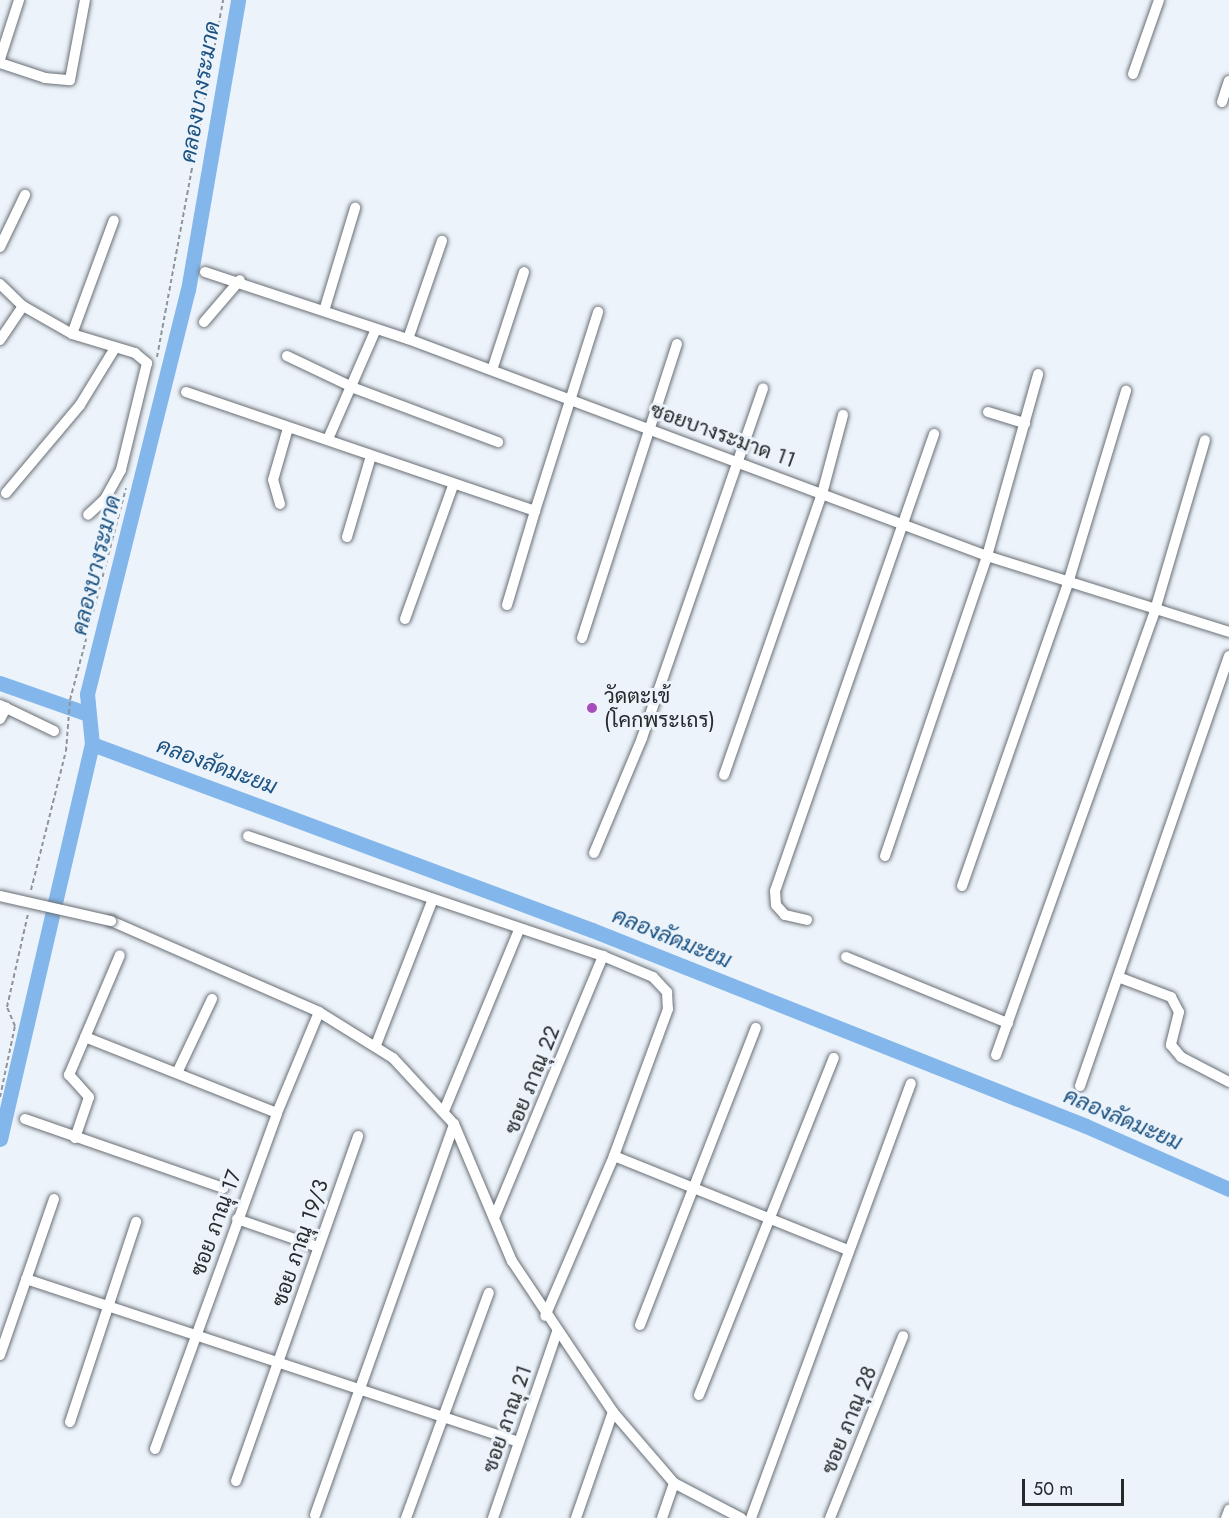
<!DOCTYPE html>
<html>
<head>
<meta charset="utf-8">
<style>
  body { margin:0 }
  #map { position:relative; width:1229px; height:1518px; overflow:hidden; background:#ecf3fa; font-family:Jost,Sarabun,sans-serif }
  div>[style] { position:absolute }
  .canal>* { height:15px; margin:-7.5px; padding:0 7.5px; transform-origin:7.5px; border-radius:7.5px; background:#83b6ea }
  .path>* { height:2px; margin-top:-1px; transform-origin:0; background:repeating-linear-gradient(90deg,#909599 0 4.5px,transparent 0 7.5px) }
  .roads { filter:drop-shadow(0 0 2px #696f75) drop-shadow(0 0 2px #696f75) }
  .minor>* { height:10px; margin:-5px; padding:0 5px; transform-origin:5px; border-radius:5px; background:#fff }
  .bridges { filter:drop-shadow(0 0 2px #696f75) drop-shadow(0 0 2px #696f75) }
  .minor-bridge>* { height:10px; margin:-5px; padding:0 5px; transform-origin:5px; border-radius:5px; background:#fff }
  .dots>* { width:16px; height:16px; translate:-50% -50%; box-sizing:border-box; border:3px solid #ecf3fa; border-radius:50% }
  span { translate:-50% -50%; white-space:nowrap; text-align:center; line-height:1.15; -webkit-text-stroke:6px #ecf3fa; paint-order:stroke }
  .street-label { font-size:21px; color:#272a2c }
  .poi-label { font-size:21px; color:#272a2c }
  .left { translate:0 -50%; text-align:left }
  .water-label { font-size:22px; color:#1b5282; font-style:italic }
  .scale { position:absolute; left:1022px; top:1479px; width:102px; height:27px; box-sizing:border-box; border:3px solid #272a2c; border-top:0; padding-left:8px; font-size:18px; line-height:21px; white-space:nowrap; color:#272a2c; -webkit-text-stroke:4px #ecf3fa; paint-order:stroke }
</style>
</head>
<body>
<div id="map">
  <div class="canal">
    <i style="left:0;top:683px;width:90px;rotate:19.4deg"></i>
    <i style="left:92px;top:744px;width:533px;rotate:20.41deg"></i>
    <i style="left:592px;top:930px;width:531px;rotate:21.64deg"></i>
    <i style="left:1086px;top:1126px;width:156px;rotate:23.8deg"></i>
    <i style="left:0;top:1139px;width:406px;rotate:-76.9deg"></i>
    <i style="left:92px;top:744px;width:50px;rotate:-95.7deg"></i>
    <i style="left:87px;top:694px;width:416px;rotate:-76deg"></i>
    <i style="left:188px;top:290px;width:294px;rotate:-80.2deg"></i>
  </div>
  <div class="path">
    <i style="left:157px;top:357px;width:363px;rotate:-79.5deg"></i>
    <i style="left:31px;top:890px;width:143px;rotate:-75.9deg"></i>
    <i style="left:66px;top:751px;width:51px;rotate:-85.5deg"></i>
    <i style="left:70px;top:700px;width:219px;rotate:-75.2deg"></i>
    <i style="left:0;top:1097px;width:73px;rotate:-78.1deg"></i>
    <i style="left:15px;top:1026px;width:21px;rotate:-113deg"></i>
    <i style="left:7px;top:1007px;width:95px;rotate:-77.3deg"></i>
  </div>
  <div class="roads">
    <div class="minor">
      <i style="left:0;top:59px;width:62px;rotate:-72.1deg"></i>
      <i style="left:0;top:63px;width:47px;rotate:18.4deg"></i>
      <i style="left:45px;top:78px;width:25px;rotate:5deg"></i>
      <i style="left:70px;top:80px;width:81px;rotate:-79.4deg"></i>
      <i style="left:1133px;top:74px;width:78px;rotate:-70.6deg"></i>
      <i style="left:1222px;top:102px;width:22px;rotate:-72deg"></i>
      <i style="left:0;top:247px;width:58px;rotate:-64.3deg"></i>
      <i style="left:205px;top:272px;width:214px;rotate:18.3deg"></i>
      <i style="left:408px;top:339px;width:618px;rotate:20.55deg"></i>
      <i style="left:987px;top:556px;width:254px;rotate:17.4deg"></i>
      <i style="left:0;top:284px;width:32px;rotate:44deg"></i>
      <i style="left:23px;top:306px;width:56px;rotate:29.7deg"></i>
      <i style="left:72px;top:334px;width:66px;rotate:16.8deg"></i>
      <i style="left:135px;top:353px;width:16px;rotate:40deg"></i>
      <i style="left:147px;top:363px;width:110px;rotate:103.7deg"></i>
      <i style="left:121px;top:470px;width:33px;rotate:119deg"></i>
      <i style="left:105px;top:499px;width:23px;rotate:137deg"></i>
      <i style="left:324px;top:311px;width:108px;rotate:-73.2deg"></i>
      <i style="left:204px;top:322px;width:55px;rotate:-49.4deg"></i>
      <i style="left:72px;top:334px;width:121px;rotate:-69.8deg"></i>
      <i style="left:408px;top:339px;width:104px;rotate:-70.9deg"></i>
      <i style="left:0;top:340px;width:41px;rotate:-55.9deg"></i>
      <i style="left:287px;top:356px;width:74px;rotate:25.5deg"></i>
      <i style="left:354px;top:388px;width:154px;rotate:20.6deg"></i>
      <i style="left:492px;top:370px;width:103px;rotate:-71.9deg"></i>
      <i style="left:186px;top:392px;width:369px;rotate:18.8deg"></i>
      <i style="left:535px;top:511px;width:209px;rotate:-72.4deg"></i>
      <i style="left:988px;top:412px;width:39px;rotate:17deg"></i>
      <i style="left:328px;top:439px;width:120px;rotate:-66.4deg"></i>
      <i style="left:6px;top:493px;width:115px;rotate:-49.9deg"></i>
      <i style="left:80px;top:405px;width:67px;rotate:-58.4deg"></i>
      <i style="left:280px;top:504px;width:25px;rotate:-106deg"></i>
      <i style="left:273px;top:480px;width:54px;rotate:-73.9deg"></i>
      <i style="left:347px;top:537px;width:84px;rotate:-73.5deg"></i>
      <i style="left:507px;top:605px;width:98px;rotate:-73.4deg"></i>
      <i style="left:405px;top:619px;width:141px;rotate:-70.2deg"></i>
      <i style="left:582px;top:638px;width:309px;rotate:-72.1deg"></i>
      <i style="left:0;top:705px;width:60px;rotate:25.7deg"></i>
      <i style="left:0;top:719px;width:13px;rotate:-61deg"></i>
      <i style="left:724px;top:775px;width:298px;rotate:-70.8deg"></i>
      <i style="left:822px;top:494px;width:82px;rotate:-75.1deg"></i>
      <i style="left:248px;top:836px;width:375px;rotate:18.7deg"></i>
      <i style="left:603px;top:956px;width:54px;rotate:22.8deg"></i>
      <i style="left:653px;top:977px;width:21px;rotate:47deg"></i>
      <i style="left:667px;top:992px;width:17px;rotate:87deg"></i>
      <i style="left:668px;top:1009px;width:157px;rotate:110.2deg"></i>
      <i style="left:614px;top:1156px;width:174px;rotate:113.3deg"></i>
      <i style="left:594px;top:853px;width:125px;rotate:-67.3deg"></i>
      <i style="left:642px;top:738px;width:370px;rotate:-70.9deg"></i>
      <i style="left:885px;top:856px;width:317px;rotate:-71.2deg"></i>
      <i style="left:987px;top:556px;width:189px;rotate:-74.3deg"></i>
      <i style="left:962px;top:886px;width:321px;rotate:-70.7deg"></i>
      <i style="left:1068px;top:583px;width:201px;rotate:-73.2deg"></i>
      <i style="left:807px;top:920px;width:23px;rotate:-167deg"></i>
      <i style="left:785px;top:915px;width:13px;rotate:-132deg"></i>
      <i style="left:776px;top:905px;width:14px;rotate:-94deg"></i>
      <i style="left:775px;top:891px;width:484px;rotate:-70.8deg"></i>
      <i style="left:111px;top:921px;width:227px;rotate:23.6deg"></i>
      <i style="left:319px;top:1012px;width:87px;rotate:31.9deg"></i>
      <i style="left:393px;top:1058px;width:90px;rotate:47.3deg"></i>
      <i style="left:454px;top:1124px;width:149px;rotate:67.1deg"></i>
      <i style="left:512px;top:1261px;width:182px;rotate:56.2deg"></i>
      <i style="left:613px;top:1412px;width:94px;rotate:49.3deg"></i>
      <i style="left:674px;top:1483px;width:76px;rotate:27.6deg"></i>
      <i style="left:846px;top:957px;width:175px;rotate:22.2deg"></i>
      <i style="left:1118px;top:977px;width:57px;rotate:20.7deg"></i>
      <i style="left:1171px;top:997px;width:17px;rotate:62deg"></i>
      <i style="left:1179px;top:1012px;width:34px;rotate:104deg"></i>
      <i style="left:1171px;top:1045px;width:16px;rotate:50deg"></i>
      <i style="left:1181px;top:1057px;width:54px;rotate:27.5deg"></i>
      <i style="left:85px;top:1037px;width:206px;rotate:21.6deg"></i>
      <i style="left:376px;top:1045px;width:155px;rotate:-68.7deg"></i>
      <i style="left:996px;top:1055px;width:473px;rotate:-70.3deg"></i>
      <i style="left:1155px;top:610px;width:177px;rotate:-73.6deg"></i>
      <i style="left:177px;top:1073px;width:82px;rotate:-64.7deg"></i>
      <i style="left:1080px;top:1086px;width:455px;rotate:-70.9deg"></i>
      <i style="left:444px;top:1111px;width:196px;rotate:-67.5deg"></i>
      <i style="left:25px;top:1119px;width:210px;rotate:19.2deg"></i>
      <i style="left:75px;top:1138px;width:43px;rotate:-71.1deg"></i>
      <i style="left:89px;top:1097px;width:30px;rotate:-132deg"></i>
      <i style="left:69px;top:1075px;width:130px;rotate:-67deg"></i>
      <i style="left:614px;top:1156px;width:252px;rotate:21.9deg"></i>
      <i style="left:494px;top:1218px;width:284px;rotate:-67.4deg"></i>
      <i style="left:237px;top:1219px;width:86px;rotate:19.1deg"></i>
      <i style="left:26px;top:1279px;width:519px;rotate:18.3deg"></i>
      <i style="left:640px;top:1325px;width:319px;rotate:-68.7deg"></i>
      <i style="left:0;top:1355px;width:165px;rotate:-70.9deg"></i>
      <i style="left:699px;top:1395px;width:363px;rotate:-68.2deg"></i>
      <i style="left:70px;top:1422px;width:211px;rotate:-71.7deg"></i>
      <i style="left:155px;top:1449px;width:357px;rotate:-70deg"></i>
      <i style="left:277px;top:1113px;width:109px;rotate:-67.4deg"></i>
      <i style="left:236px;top:1481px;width:366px;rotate:-70.5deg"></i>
      <i style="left:315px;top:1515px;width:415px;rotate:-70.4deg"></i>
      <i style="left:406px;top:1518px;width:240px;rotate:-69.8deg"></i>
      <i style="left:493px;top:1518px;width:197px;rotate:-71deg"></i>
      <i style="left:576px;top:1518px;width:112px;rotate:-70.8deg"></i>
      <i style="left:662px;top:1518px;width:37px;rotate:-71deg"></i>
      <i style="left:751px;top:1518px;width:463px;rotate:-69.8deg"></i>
      <i style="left:830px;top:1518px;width:196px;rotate:-68.1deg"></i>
      <i style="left:1226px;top:1518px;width:9px;rotate:-69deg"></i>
    </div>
  </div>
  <div class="bridges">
    <div class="minor-bridge">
      <i style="left:0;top:896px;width:114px;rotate:12.7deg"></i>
    </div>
  </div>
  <div class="dots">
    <i style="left:592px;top:708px;background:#a54dba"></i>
  </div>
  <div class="street-label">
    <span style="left:723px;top:435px;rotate:20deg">ซอยบางระมาด 11</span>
    <span style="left:532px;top:1080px;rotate:-68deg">ซอย ภาณุ 22</span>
    <span style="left:216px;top:1223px;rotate:-70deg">ซอย ภาณุ 17</span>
    <span style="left:300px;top:1243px;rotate:-71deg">ซอย ภาณุ 19/3</span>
    <span style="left:507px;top:1419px;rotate:-71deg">ซอย ภาณุ 21</span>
    <span style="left:849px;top:1420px;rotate:-68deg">ซอย ภาณุ 28</span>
  </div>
  <div class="poi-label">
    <span class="left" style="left:604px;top:708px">วัดตะเข้<br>(โคกพระเถร)</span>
  </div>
  <div class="water-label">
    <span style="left:200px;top:92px;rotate:-80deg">คลองบางระมาด</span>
    <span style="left:96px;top:565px;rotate:-76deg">คลองบางระมาด</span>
    <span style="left:217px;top:766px;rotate:20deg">คลองลัดมะยม</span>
    <span style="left:672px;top:938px;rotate:22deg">คลองลัดมะยม</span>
    <span style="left:1123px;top:1119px;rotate:23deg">คลองลัดมะยม</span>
  </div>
  <div class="scale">50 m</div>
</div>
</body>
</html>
